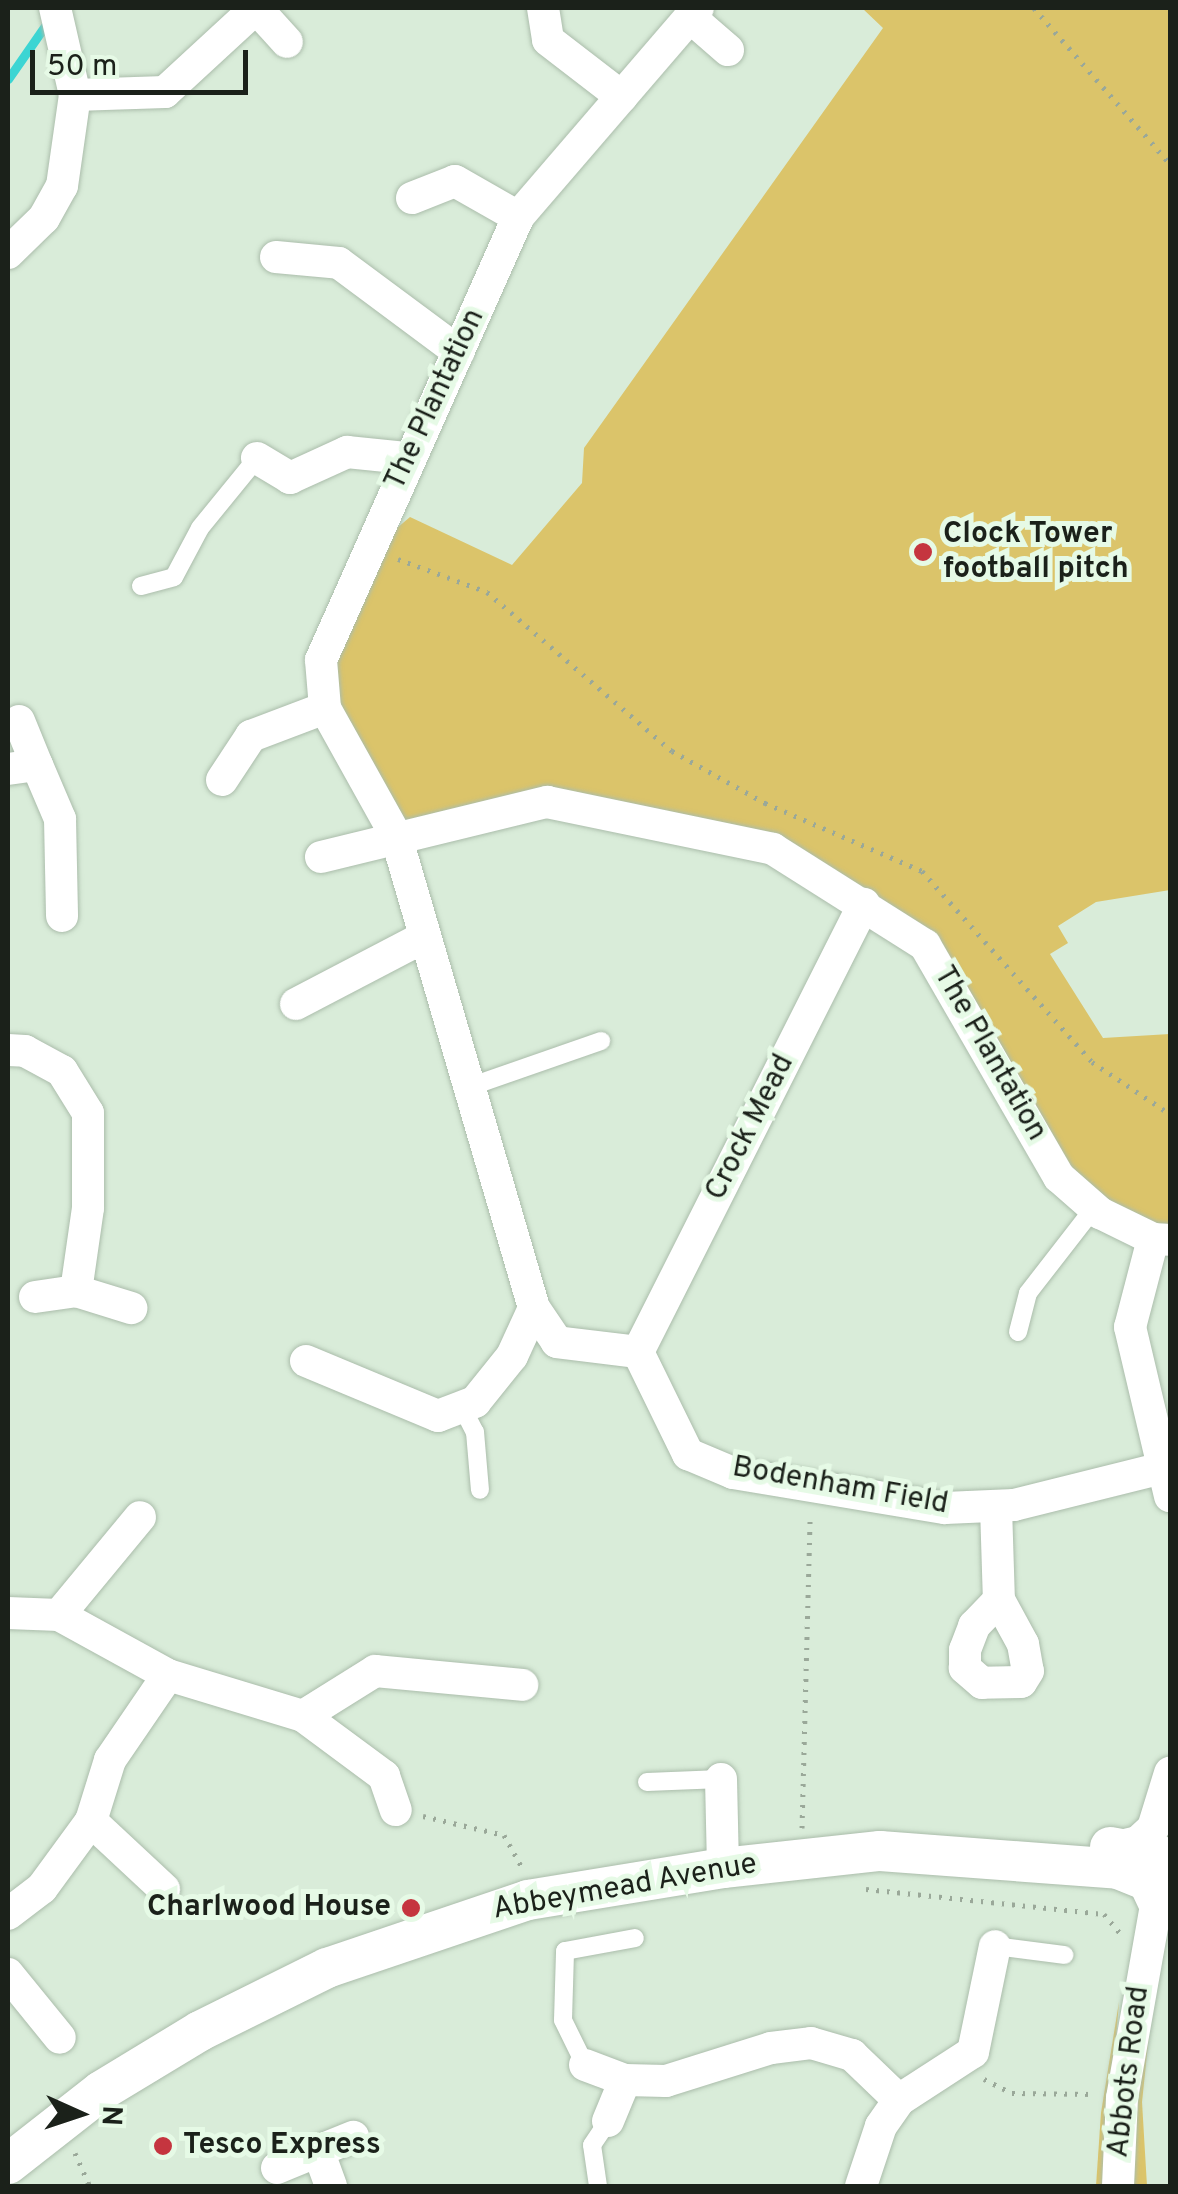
<!DOCTYPE html>
<html>
<head>
<meta charset="utf-8">
<style>
  body { margin:0 }
  #map { position:relative; width:1178px; height:2194px; overflow:hidden; background:#d9ecd9; font-family:Overpass,sans-serif }
  div>[style] { position:absolute }
  .green>* { inset:0; background:#dbc46a }
  .stream>* { height:9px; margin:-4.5px; padding:0 4.5px; transform-origin:4.5px; border-radius:4.5px; background:#3cd5d3 }
  .path>* { height:5px; margin-top:-2.5px; transform-origin:0; background:repeating-linear-gradient(90deg,#9aa899 0 2.5px,transparent 0 10.5px) }
  .roads { filter:drop-shadow(0 0 2px #abbdab) drop-shadow(0 0 2px #abbdab) }
  .service>* { height:18px; margin:-9px; padding:0 9px; transform-origin:9px; border-radius:9px; background:#fff }
  .minor>* { height:32px; margin:-16px; padding:0 16px; transform-origin:16px; border-radius:16px; background:#fff }
  .tertiary>* { height:40px; margin:-20px; padding:0 20px; transform-origin:20px; border-radius:20px; background:#fff }
  .dots>* { width:28px; height:28px; translate:-50% -50%; box-sizing:border-box; border:5px solid #e6fae6; border-radius:50% }
  span { translate:-50% -50%; white-space:nowrap; text-align:center; line-height:1.15; -webkit-text-stroke:10px #e6fae6; paint-order:stroke }
  .street-label { font-size:30px; color:#1b211a }
  .poi-label { font-size:30px; color:#1b211a; font-weight:700 }
  .left { translate:0 -50%; text-align:left }
  .right { translate:-100% -50%; text-align:right }
  .frame { position:absolute; inset:0; border:10px solid #1b211a; pointer-events:none }
  .north { position:absolute; left:30px; top:2064px; width:100px; height:100px; -webkit-text-stroke:8px #e6fae6; paint-order:stroke; rotate:93deg; font-size:28px; font-weight:700; line-height:40px; text-align:center; color:#1b211a }
  .north::after { content:''; display:block; margin:auto; width:35px; height:45px; background:#1b211a; clip-path:polygon(50% 0,100% 100%,50% 72%,0 100%) }
  .scale { position:absolute; left:30px; top:50px; width:218px; height:45px; box-sizing:border-box; border:5px solid #1b211a; border-top:0; padding-left:12px; font-size:30px; line-height:35px; white-space:nowrap; color:#1b211a; -webkit-text-stroke:8px #e6fae6; paint-order:stroke }
</style>
</head>
<body>
<div id="map">
  <div class="green">
    <i style="clip-path:polygon(862px 8px,1170px 8px,1170px 890px,1096px 902px,1058px 926px,1068px 943px,1050px 954px,1103px 1038px,1170px 1034px,1170px 1240px,1100px 1213px,925px 945px,773px 849px,547px 802px,395px 834px,321px 660px,371px 550px,410px 517px,512px 565px,582px 483px,584px 448px,883px 28px)"></i>
    <i style="clip-path:polygon(1119px 2002px,1104px 2186px,1096px 2186px,1101px 2113px)"></i>
    <i style="clip-path:polygon(1152px 2006px,1142px 2102px,1147px 2186px,1132px 2186px,1130px 2149px)"></i>
  </div>
  <div class="stream">
    <i style="left:8px;top:79px;width:72px;rotate:-55.2deg"></i>
  </div>
  <div class="path">
    <i style="left:1034px;top:8px;width:207px;rotate:48.9deg"></i>
    <i style="left:398px;top:559px;width:95px;rotate:20.3deg"></i>
    <i style="left:487px;top:592px;width:244px;rotate:40.7deg"></i>
    <i style="left:672px;top:751px;width:107px;rotate:29.2deg"></i>
    <i style="left:765px;top:803px;width:171px;rotate:23.4deg"></i>
    <i style="left:922px;top:871px;width:256px;rotate:48.3deg"></i>
    <i style="left:1092px;top:1062px;width:94px;rotate:33.7deg"></i>
    <i style="left:423px;top:1816px;width:83px;rotate:13.2deg"></i>
    <i style="left:504px;top:1835px;width:35px;rotate:61deg"></i>
    <i style="left:802px;top:1828px;width:314px;rotate:-88.5deg"></i>
    <i style="left:866px;top:1889px;width:239px;rotate:6deg"></i>
    <i style="left:1104px;top:1914px;width:25px;rotate:50deg"></i>
    <i style="left:984px;top:2079px;width:31px;rotate:27deg"></i>
    <i style="left:1012px;top:2093px;width:81px;rotate:0.7deg"></i>
    <i style="left:75px;top:2153px;width:36px;rotate:66deg"></i>
  </div>
  <div class="roads">
    <div class="service">
      <i style="left:141px;top:586px;width:34px;rotate:-15deg"></i>
      <i style="left:174px;top:577px;width:55px;rotate:-62deg"></i>
      <i style="left:200px;top:528px;width:90px;rotate:-50.8deg"></i>
      <i style="left:469px;top:1087px;width:140px;rotate:-19.2deg"></i>
      <i style="left:1018px;top:1332px;width:40px;rotate:-75.6deg"></i>
      <i style="left:1028px;top:1293px;width:108px;rotate:-52.2deg"></i>
      <i style="left:462px;top:1407px;width:28px;rotate:63deg"></i>
      <i style="left:475px;top:1432px;width:58px;rotate:85.1deg"></i>
      <i style="left:647px;top:1782px;width:74px;rotate:-2.3deg"></i>
      <i style="left:995px;top:1946px;width:70px;rotate:7.4deg"></i>
      <i style="left:585px;top:2065px;width:50px;rotate:-116.1deg"></i>
      <i style="left:563px;top:2020px;width:69px;rotate:-88.3deg"></i>
      <i style="left:565px;top:1951px;width:71px;rotate:-10.5deg"></i>
      <i style="left:598px;top:2186px;width:41px;rotate:-98.3deg"></i>
      <i style="left:592px;top:2145px;width:29px;rotate:-56deg"></i>
    </div>
    <div class="minor">
      <i style="left:543px;top:8px;width:32px;rotate:81deg"></i>
      <i style="left:548px;top:40px;width:93px;rotate:37.6deg"></i>
      <i style="left:258px;top:10px;width:43px;rotate:47.8deg"></i>
      <i style="left:691px;top:18px;width:49px;rotate:40.9deg"></i>
      <i style="left:75px;top:95px;width:90px;rotate:-1.9deg"></i>
      <i style="left:165px;top:92px;width:124px;rotate:-42.7deg"></i>
      <i style="left:412px;top:198px;width:46px;rotate:-21.6deg"></i>
      <i style="left:455px;top:181px;width:73px;rotate:29.7deg"></i>
      <i style="left:8px;top:253px;width:50px;rotate:-44.2deg"></i>
      <i style="left:44px;top:218px;width:37px;rotate:-61deg"></i>
      <i style="left:62px;top:186px;width:92px;rotate:-81.9deg"></i>
      <i style="left:75px;top:95px;width:89px;rotate:-102.9deg"></i>
      <i style="left:276px;top:257px;width:63px;rotate:5.4deg"></i>
      <i style="left:339px;top:263px;width:149px;rotate:36.6deg"></i>
      <i style="left:257px;top:458px;width:39px;rotate:31deg"></i>
      <i style="left:290px;top:478px;width:63px;rotate:-24.5deg"></i>
      <i style="left:347px;top:452px;width:59px;rotate:5.8deg"></i>
      <i style="left:19px;top:721px;width:48px;rotate:67.8deg"></i>
      <i style="left:8px;top:769px;width:29px;rotate:-8deg"></i>
      <i style="left:37px;top:765px;width:59px;rotate:66.9deg"></i>
      <i style="left:60px;top:819px;width:97px;rotate:88.8deg"></i>
      <i style="left:222px;top:780px;width:53px;rotate:-56.6deg"></i>
      <i style="left:251px;top:736px;width:79px;rotate:-20.7deg"></i>
      <i style="left:321px;top:857px;width:233px;rotate:-13.7deg"></i>
      <i style="left:547px;top:802px;width:231px;rotate:11.7deg"></i>
      <i style="left:773px;top:849px;width:180px;rotate:32.3deg"></i>
      <i style="left:925px;top:945px;width:268px;rotate:60deg"></i>
      <i style="left:1059px;top:1177px;width:55px;rotate:41.3deg"></i>
      <i style="left:1100px;top:1213px;width:59px;rotate:26.1deg"></i>
      <i style="left:1153px;top:1239px;width:17px;rotate:3deg"></i>
      <i style="left:296px;top:1004px;width:144px;rotate:-27.6deg"></i>
      <i style="left:8px;top:1050px;width:17px;rotate:3deg"></i>
      <i style="left:25px;top:1051px;width:42px;rotate:28.4deg"></i>
      <i style="left:62px;top:1071px;width:49px;rotate:58.2deg"></i>
      <i style="left:88px;top:1113px;width:95px;rotate:90deg"></i>
      <i style="left:88px;top:1208px;width:84px;rotate:98.2deg"></i>
      <i style="left:76px;top:1291px;width:58px;rotate:17.2deg"></i>
      <i style="left:1153px;top:1239px;width:91px;rotate:104.6deg"></i>
      <i style="left:1130px;top:1327px;width:174px;rotate:76.7deg"></i>
      <i style="left:35px;top:1297px;width:41px;rotate:-8.3deg"></i>
      <i style="left:638px;top:1352px;width:82px;rotate:-173deg"></i>
      <i style="left:557px;top:1342px;width:41px;rotate:-124.1deg"></i>
      <i style="left:534px;top:1308px;width:494px;rotate:-106.3deg"></i>
      <i style="left:395px;top:834px;width:144px;rotate:-119.1deg"></i>
      <i style="left:325px;top:708px;width:48px;rotate:-94.8deg"></i>
      <i style="left:321px;top:660px;width:485px;rotate:-66deg"></i>
      <i style="left:518px;top:217px;width:276px;rotate:-49.3deg"></i>
      <i style="left:638px;top:1352px;width:114px;rotate:63.9deg"></i>
      <i style="left:688px;top:1454px;width:49px;rotate:22.9deg"></i>
      <i style="left:733px;top:1473px;width:215px;rotate:9.4deg"></i>
      <i style="left:945px;top:1508px;width:69px;rotate:-2.5deg"></i>
      <i style="left:1014px;top:1505px;width:153px;rotate:-14deg"></i>
      <i style="left:638px;top:1352px;width:502px;rotate:-63.23deg"></i>
      <i style="left:306px;top:1361px;width:143px;rotate:22.6deg"></i>
      <i style="left:438px;top:1416px;width:40px;rotate:-21deg"></i>
      <i style="left:475px;top:1402px;width:59px;rotate:-51.2deg"></i>
      <i style="left:512px;top:1356px;width:53px;rotate:-65.4deg"></i>
      <i style="left:996px;top:1507px;width:93px;rotate:88.2deg"></i>
      <i style="left:999px;top:1600px;width:50px;rotate:61.4deg"></i>
      <i style="left:1023px;top:1644px;width:27px;rotate:80deg"></i>
      <i style="left:1028px;top:1671px;width:13px;rotate:122deg"></i>
      <i style="left:1021px;top:1682px;width:39px;rotate:179deg"></i>
      <i style="left:982px;top:1683px;width:23px;rotate:-139deg"></i>
      <i style="left:965px;top:1668px;width:18px;rotate:-90deg"></i>
      <i style="left:965px;top:1650px;width:26px;rotate:-69deg"></i>
      <i style="left:974px;top:1626px;width:36px;rotate:-46deg"></i>
      <i style="left:8px;top:1613px;width:51px;rotate:2.2deg"></i>
      <i style="left:59px;top:1615px;width:124px;rotate:28.8deg"></i>
      <i style="left:168px;top:1675px;width:103px;rotate:124.3deg"></i>
      <i style="left:110px;top:1760px;width:64px;rotate:107.3deg"></i>
      <i style="left:91px;top:1821px;width:83px;rotate:126.2deg"></i>
      <i style="left:42px;top:1888px;width:43px;rotate:142.6deg"></i>
      <i style="left:59px;top:1615px;width:127px;rotate:-50.4deg"></i>
      <i style="left:168px;top:1675px;width:141px;rotate:16.9deg"></i>
      <i style="left:303px;top:1716px;width:101px;rotate:36.5deg"></i>
      <i style="left:384px;top:1776px;width:36px;rotate:71deg"></i>
      <i style="left:303px;top:1716px;width:85px;rotate:-32deg"></i>
      <i style="left:375px;top:1671px;width:148px;rotate:5.4deg"></i>
      <i style="left:721px;top:1779px;width:89px;rotate:88.7deg"></i>
      <i style="left:91px;top:1821px;width:100px;rotate:43deg"></i>
      <i style="left:1116px;top:1847px;width:23px;rotate:-13deg"></i>
      <i style="left:1138px;top:1842px;width:21px;rotate:-43deg"></i>
      <i style="left:1153px;top:1828px;width:58px;rotate:-72.8deg"></i>
      <i style="left:8px;top:1974px;width:82px;rotate:50.9deg"></i>
      <i style="left:585px;top:2065px;width:43px;rotate:20.6deg"></i>
      <i style="left:625px;top:2080px;width:41px;rotate:1.4deg"></i>
      <i style="left:666px;top:2081px;width:110px;rotate:-17.4deg"></i>
      <i style="left:771px;top:2048px;width:40px;rotate:-7.1deg"></i>
      <i style="left:811px;top:2043px;width:43px;rotate:16.3deg"></i>
      <i style="left:852px;top:2055px;width:65px;rotate:43.8deg"></i>
      <i style="left:899px;top:2100px;width:88px;rotate:-33deg"></i>
      <i style="left:973px;top:2052px;width:108px;rotate:-78.3deg"></i>
      <i style="left:608px;top:2121px;width:44px;rotate:-67.5deg"></i>
      <i style="left:277px;top:2168px;width:44px;rotate:-22.5deg"></i>
      <i style="left:331px;top:2186px;width:37px;rotate:-110deg"></i>
      <i style="left:318px;top:2151px;width:38px;rotate:-22deg"></i>
      <i style="left:861px;top:2186px;width:63px;rotate:-71.6deg"></i>
      <i style="left:881px;top:2126px;width:32px;rotate:-55deg"></i>
      <i style="left:1118px;top:2186px;width:88px;rotate:-87.4deg"></i>
      <i style="left:1122px;top:2098px;width:201px;rotate:-80deg"></i>
    </div>
    <div class="tertiary">
      <i style="left:1110px;top:1847px;width:61px;rotate:10.4deg"></i>
      <i style="left:8px;top:2164px;width:118px;rotate:-38.1deg"></i>
      <i style="left:101px;top:2091px;width:116px;rotate:-31.2deg"></i>
      <i style="left:200px;top:2031px;width:142px;rotate:-26.4deg"></i>
      <i style="left:327px;top:1968px;width:212px;rotate:-18.7deg"></i>
      <i style="left:528px;top:1900px;width:198px;rotate:-9.3deg"></i>
      <i style="left:723px;top:1868px;width:158px;rotate:-6.2deg"></i>
      <i style="left:880px;top:1851px;width:239px;rotate:4.3deg"></i>
      <i style="left:1118px;top:1869px;width:32px;rotate:22deg"></i>
      <i style="left:1148px;top:1881px;width:21px;rotate:65deg"></i>
    </div>
  </div>
  <div class="dots">
    <i style="left:923px;top:552px;background:#c5353f"></i>
    <i style="left:411px;top:1908px;background:#c5353f"></i>
    <i style="left:163px;top:2146px;background:#c5353f"></i>
  </div>
  <div class="street-label">
    <span style="left:436px;top:400px;rotate:-65deg">The Plantation</span>
    <span style="left:989px;top:1054px;rotate:60deg">The Plantation</span>
    <span style="left:751px;top:1128px;rotate:-63deg">Crock Mead</span>
    <span style="left:840px;top:1487px;rotate:10deg">Bodenham Field</span>
    <span style="left:625px;top:1888px;rotate:-10deg">Abbeymead Avenue</span>
    <span style="left:1130px;top:2072px;rotate:-83deg">Abbots Road</span>
  </div>
  <div class="poi-label">
    <span class="left" style="left:943px;top:552px">Clock Tower<br>football pitch</span>
    <span class="right" style="left:391px;top:1908px">Charlwood House</span>
    <span class="left" style="left:183px;top:2146px">Tesco Express</span>
  </div>
  <div class="frame"></div>
  <div class="north">N</div>
  <div class="scale">50 m</div>
</div>
</body>
</html>
